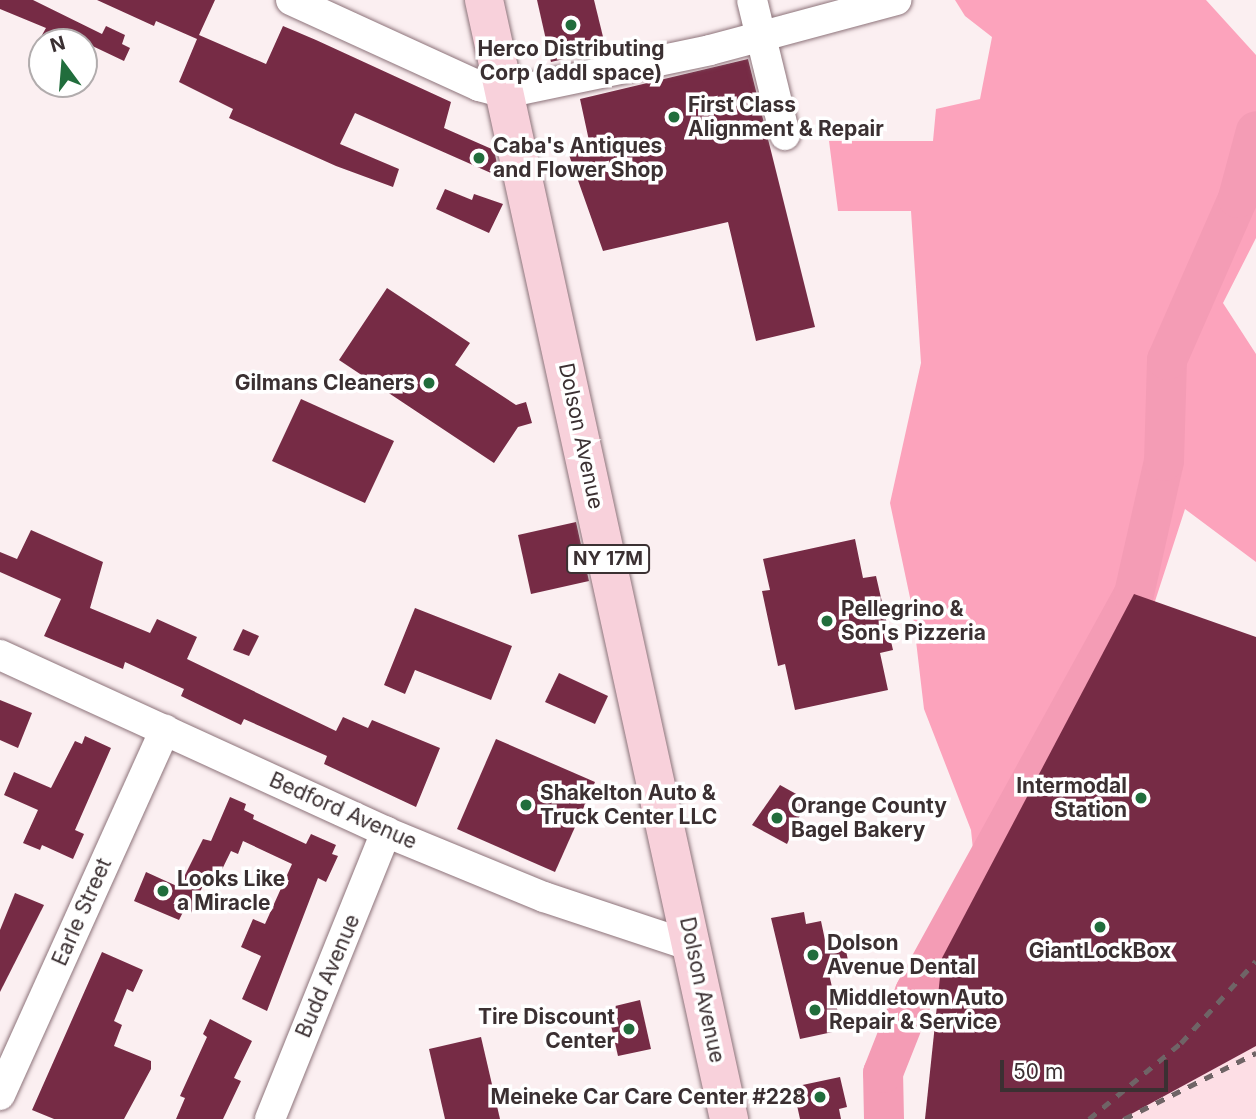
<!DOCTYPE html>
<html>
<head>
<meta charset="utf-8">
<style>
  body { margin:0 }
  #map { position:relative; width:1256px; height:1119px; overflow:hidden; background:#fbeff1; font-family:Inter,sans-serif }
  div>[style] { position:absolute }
  .built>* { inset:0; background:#fddee5 }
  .forest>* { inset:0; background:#fca3bc }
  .river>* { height:40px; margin:-20px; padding:0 20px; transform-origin:20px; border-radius:20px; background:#f49cb5 }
  .building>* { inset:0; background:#762b45 }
  .roads { filter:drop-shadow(0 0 2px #8d737a) drop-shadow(0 0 2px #8d737a) }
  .minor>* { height:30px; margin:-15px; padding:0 15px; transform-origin:15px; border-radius:15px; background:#fff }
  .major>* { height:38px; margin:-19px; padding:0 19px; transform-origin:19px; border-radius:19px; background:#f8d1db }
  .rail>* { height:5px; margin-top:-2.5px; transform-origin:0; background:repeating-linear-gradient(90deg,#6f6466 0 9px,transparent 0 18px) }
  .dots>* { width:19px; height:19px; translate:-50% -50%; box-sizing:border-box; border:4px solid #fff; border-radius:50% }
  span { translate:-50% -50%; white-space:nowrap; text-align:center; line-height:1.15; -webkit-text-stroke:7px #fff; paint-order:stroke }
  .shield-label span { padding:2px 5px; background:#fff; border:2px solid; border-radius:5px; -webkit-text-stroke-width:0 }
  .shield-label { font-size:19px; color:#3b3032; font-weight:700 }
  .poi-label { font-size:21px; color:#3b3032; font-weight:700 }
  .left { translate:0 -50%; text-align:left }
  .right { translate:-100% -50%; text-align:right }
  .street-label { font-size:21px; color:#3b3032 }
  .north { position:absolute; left:28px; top:28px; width:70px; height:70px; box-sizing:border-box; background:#fff; border:2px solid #b1acad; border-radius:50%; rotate:344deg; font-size:19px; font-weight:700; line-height:28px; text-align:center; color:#3b3032 }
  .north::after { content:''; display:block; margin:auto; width:24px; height:32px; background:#216d3c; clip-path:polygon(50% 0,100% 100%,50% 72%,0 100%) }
  .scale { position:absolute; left:1000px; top:1060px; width:168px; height:32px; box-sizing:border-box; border:4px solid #3b3032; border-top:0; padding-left:9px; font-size:21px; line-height:24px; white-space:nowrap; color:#3b3032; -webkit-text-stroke:5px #fff; paint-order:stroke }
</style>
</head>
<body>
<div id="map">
  <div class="built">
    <i style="clip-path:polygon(1256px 914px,1256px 1119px,992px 1119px)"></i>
  </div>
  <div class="forest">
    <i style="clip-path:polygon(955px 0,1206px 0,1256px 55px,1256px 238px,1223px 303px,1256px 354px,1256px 562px,1185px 509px,1145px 632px,963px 923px,977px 889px,971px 830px,924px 709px,912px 607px,890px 503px,921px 363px,911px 211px,838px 211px,829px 141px,933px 141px,936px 109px,980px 99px,992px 37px,965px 16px)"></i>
  </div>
  <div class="river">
    <i style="left:884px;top:1119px;width:46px;rotate:-91.2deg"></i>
    <i style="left:883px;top:1073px;width:87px;rotate:-68.4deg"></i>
    <i style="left:915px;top:992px;width:454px;rotate:-61.2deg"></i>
    <i style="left:1134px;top:594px;width:136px;rotate:-77.3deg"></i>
    <i style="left:1164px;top:461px;width:101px;rotate:-88.3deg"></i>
    <i style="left:1167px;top:360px;width:177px;rotate:-66.3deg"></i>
    <i style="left:1238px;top:198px;width:69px;rotate:-75deg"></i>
  </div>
  <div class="building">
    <i style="clip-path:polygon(0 0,33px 0,102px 34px,106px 26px,125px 35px,122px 44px,130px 48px,124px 61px,84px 42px,57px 42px,42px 35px,46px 28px,0 9px)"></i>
    <i style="clip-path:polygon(97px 0,215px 0,199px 35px,266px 64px,283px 26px,316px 40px,451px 102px,444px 128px,494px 150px,500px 177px,355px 113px,340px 144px,399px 169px,393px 187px,336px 166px,229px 118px,233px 109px,179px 82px,197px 39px,156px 21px,154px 26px)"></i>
    <i style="clip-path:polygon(537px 0,594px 0,606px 49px,551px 62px)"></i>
    <i style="clip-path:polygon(748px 59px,815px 327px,756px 341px,728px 222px,603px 251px,569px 155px,591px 150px,580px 99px)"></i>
    <i style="clip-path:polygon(445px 189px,472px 200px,474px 194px,503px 204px,489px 233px,436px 209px)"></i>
    <i style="clip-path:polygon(387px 288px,470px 343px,455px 365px,516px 405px,526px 402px,532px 423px,518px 427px,494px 463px,339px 360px)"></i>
    <i style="clip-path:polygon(301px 399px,394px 441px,365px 503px,272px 461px)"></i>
    <i style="clip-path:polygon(576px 522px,589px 581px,531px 594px,518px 535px)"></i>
    <i style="clip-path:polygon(31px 530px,103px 562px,90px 608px,150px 633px,157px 619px,197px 637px,187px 659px,336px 731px,343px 717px,368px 728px,372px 720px,440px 748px,416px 807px,324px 764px,327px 756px,244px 719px,241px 725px,181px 696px,184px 689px,125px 662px,123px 669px,44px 636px,61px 599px,0 572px,0 552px,17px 559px)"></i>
    <i style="clip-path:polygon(855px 539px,863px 578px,876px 576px,893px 650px,880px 653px,888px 690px,795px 710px,785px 664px,778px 666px,762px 591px,770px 590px,763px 559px)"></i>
    <i style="clip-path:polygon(1134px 594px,1256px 637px,1256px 1046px,1122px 1119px,925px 1119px,942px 958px)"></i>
    <i style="clip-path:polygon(415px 608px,512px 646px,491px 700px,415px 670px,405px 694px,384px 685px)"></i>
    <i style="clip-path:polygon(243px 629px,259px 636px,249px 656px,233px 650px)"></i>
    <i style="clip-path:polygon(559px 673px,608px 696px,595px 724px,545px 702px)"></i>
    <i style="clip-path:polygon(0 700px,32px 713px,18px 748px,0 740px)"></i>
    <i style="clip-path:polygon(85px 736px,111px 748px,75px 830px,84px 834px,73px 859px,42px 845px,40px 850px,23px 843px,38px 810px,4px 795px,14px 772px,51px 788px,75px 741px,82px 744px)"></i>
    <i style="clip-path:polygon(496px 739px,595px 782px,555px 872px,457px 829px)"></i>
    <i style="clip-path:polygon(780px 785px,807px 800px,787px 844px,752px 825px)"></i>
    <i style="clip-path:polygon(230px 797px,246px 804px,244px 810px,254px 815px,253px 819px,306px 844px,311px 834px,336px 845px,332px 854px,338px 856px,326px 882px,318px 878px,267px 1011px,242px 999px,261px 956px,241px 947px,253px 919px,265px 924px,292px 864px,243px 841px,238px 854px,231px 851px,213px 888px,204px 883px,191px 913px,184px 910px,179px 920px,134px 901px,146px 872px,179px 887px,203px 839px,211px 841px)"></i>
    <i style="clip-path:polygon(15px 893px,44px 905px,0 992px,0 930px)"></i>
    <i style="clip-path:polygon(804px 912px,806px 924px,821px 921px,825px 940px,843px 936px,850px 970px,829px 974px,842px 1030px,800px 1039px,771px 918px)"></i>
    <i style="clip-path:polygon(102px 952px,143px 970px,133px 992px,127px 989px,114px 1021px,122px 1025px,114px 1046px,151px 1061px,151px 1069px,124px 1119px,54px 1119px,32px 1110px)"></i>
    <i style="clip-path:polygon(640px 1000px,651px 1049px,618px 1056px,607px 1008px)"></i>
    <i style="clip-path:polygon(210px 1019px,252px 1041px,234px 1078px,241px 1081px,223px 1119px,176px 1119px,185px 1098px,180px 1096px,207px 1037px,203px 1034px)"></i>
    <i style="clip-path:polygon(481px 1037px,500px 1119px,445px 1119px,429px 1049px)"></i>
    <i style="clip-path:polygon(840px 1077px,847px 1107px,839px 1109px,841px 1119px,800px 1119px,793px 1087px)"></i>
  </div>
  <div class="roads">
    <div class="minor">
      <i style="left:291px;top:0;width:207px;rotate:24.6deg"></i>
      <i style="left:479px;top:86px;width:27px;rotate:15deg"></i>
      <i style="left:505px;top:93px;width:209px;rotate:-11.8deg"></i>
      <i style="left:710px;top:50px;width:193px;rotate:-15deg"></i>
      <i style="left:752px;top:0;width:139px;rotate:76.3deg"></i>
      <i style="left:0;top:655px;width:425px;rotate:24.6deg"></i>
      <i style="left:386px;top:832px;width:171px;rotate:22.4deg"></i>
      <i style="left:544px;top:897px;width:158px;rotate:18.4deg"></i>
      <i style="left:0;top:1095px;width:401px;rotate:-65.7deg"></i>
      <i style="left:270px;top:1119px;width:310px;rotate:-68deg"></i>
    </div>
    <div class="major">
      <i style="left:484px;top:0;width:1146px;rotate:77.65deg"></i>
    </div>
  </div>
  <div class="rail">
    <i style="left:1089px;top:1119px;width:119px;rotate:-39.6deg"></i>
    <i style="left:1181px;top:1043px;width:111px;rotate:-47.6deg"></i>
    <i style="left:1124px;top:1119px;width:148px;rotate:-26.6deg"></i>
  </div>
  <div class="dots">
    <i style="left:571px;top:25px;background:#216d3c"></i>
    <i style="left:674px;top:117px;background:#216d3c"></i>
    <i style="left:479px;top:158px;background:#216d3c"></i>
    <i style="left:429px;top:383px;background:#216d3c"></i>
    <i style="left:827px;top:621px;background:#216d3c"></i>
    <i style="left:1141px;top:798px;background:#216d3c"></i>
    <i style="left:526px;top:805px;background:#216d3c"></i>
    <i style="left:777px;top:818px;background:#216d3c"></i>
    <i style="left:163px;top:891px;background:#216d3c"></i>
    <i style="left:1100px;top:927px;background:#216d3c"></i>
    <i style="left:813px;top:955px;background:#216d3c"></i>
    <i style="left:815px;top:1010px;background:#216d3c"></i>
    <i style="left:629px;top:1029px;background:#216d3c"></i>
    <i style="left:820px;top:1097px;background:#216d3c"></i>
  </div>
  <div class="shield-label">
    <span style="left:608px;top:559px">NY 17M</span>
  </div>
  <div class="poi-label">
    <span style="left:571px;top:61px">Herco Distributing<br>Corp (addl space)</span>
    <span class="left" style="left:688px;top:117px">First Class<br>Alignment &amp; Repair</span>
    <span class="left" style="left:493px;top:158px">Caba's Antiques<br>and Flower Shop</span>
    <span class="right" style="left:415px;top:383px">Gilmans Cleaners</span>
    <span class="left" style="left:841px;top:621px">Pellegrino &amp;<br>Son's Pizzeria</span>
    <span class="right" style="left:1127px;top:798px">Intermodal<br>Station</span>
    <span class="left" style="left:540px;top:805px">Shakelton Auto &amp;<br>Truck Center LLC</span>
    <span class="left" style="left:791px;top:818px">Orange County<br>Bagel Bakery</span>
    <span class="left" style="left:177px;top:891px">Looks Like<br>a Miracle</span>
    <span class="left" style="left:827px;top:955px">Dolson<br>Avenue Dental</span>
    <span style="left:1100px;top:951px">GiantLockBox</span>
    <span class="left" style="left:829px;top:1010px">Middletown Auto<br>Repair &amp; Service</span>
    <span class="right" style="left:615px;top:1029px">Tire Discount<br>Center</span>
    <span class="right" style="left:806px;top:1097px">Meineke Car Care Center #228</span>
  </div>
  <div class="street-label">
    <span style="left:581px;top:436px;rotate:78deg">Dolson Avenue</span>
    <span style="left:343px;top:811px;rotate:24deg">Bedford Avenue</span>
    <span style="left:82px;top:912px;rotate:-66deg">Earle Street</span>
    <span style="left:328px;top:976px;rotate:-67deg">Budd Avenue</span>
    <span style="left:702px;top:990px;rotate:78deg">Dolson Avenue</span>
  </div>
  <div class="north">N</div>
  <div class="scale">50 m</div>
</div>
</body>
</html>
